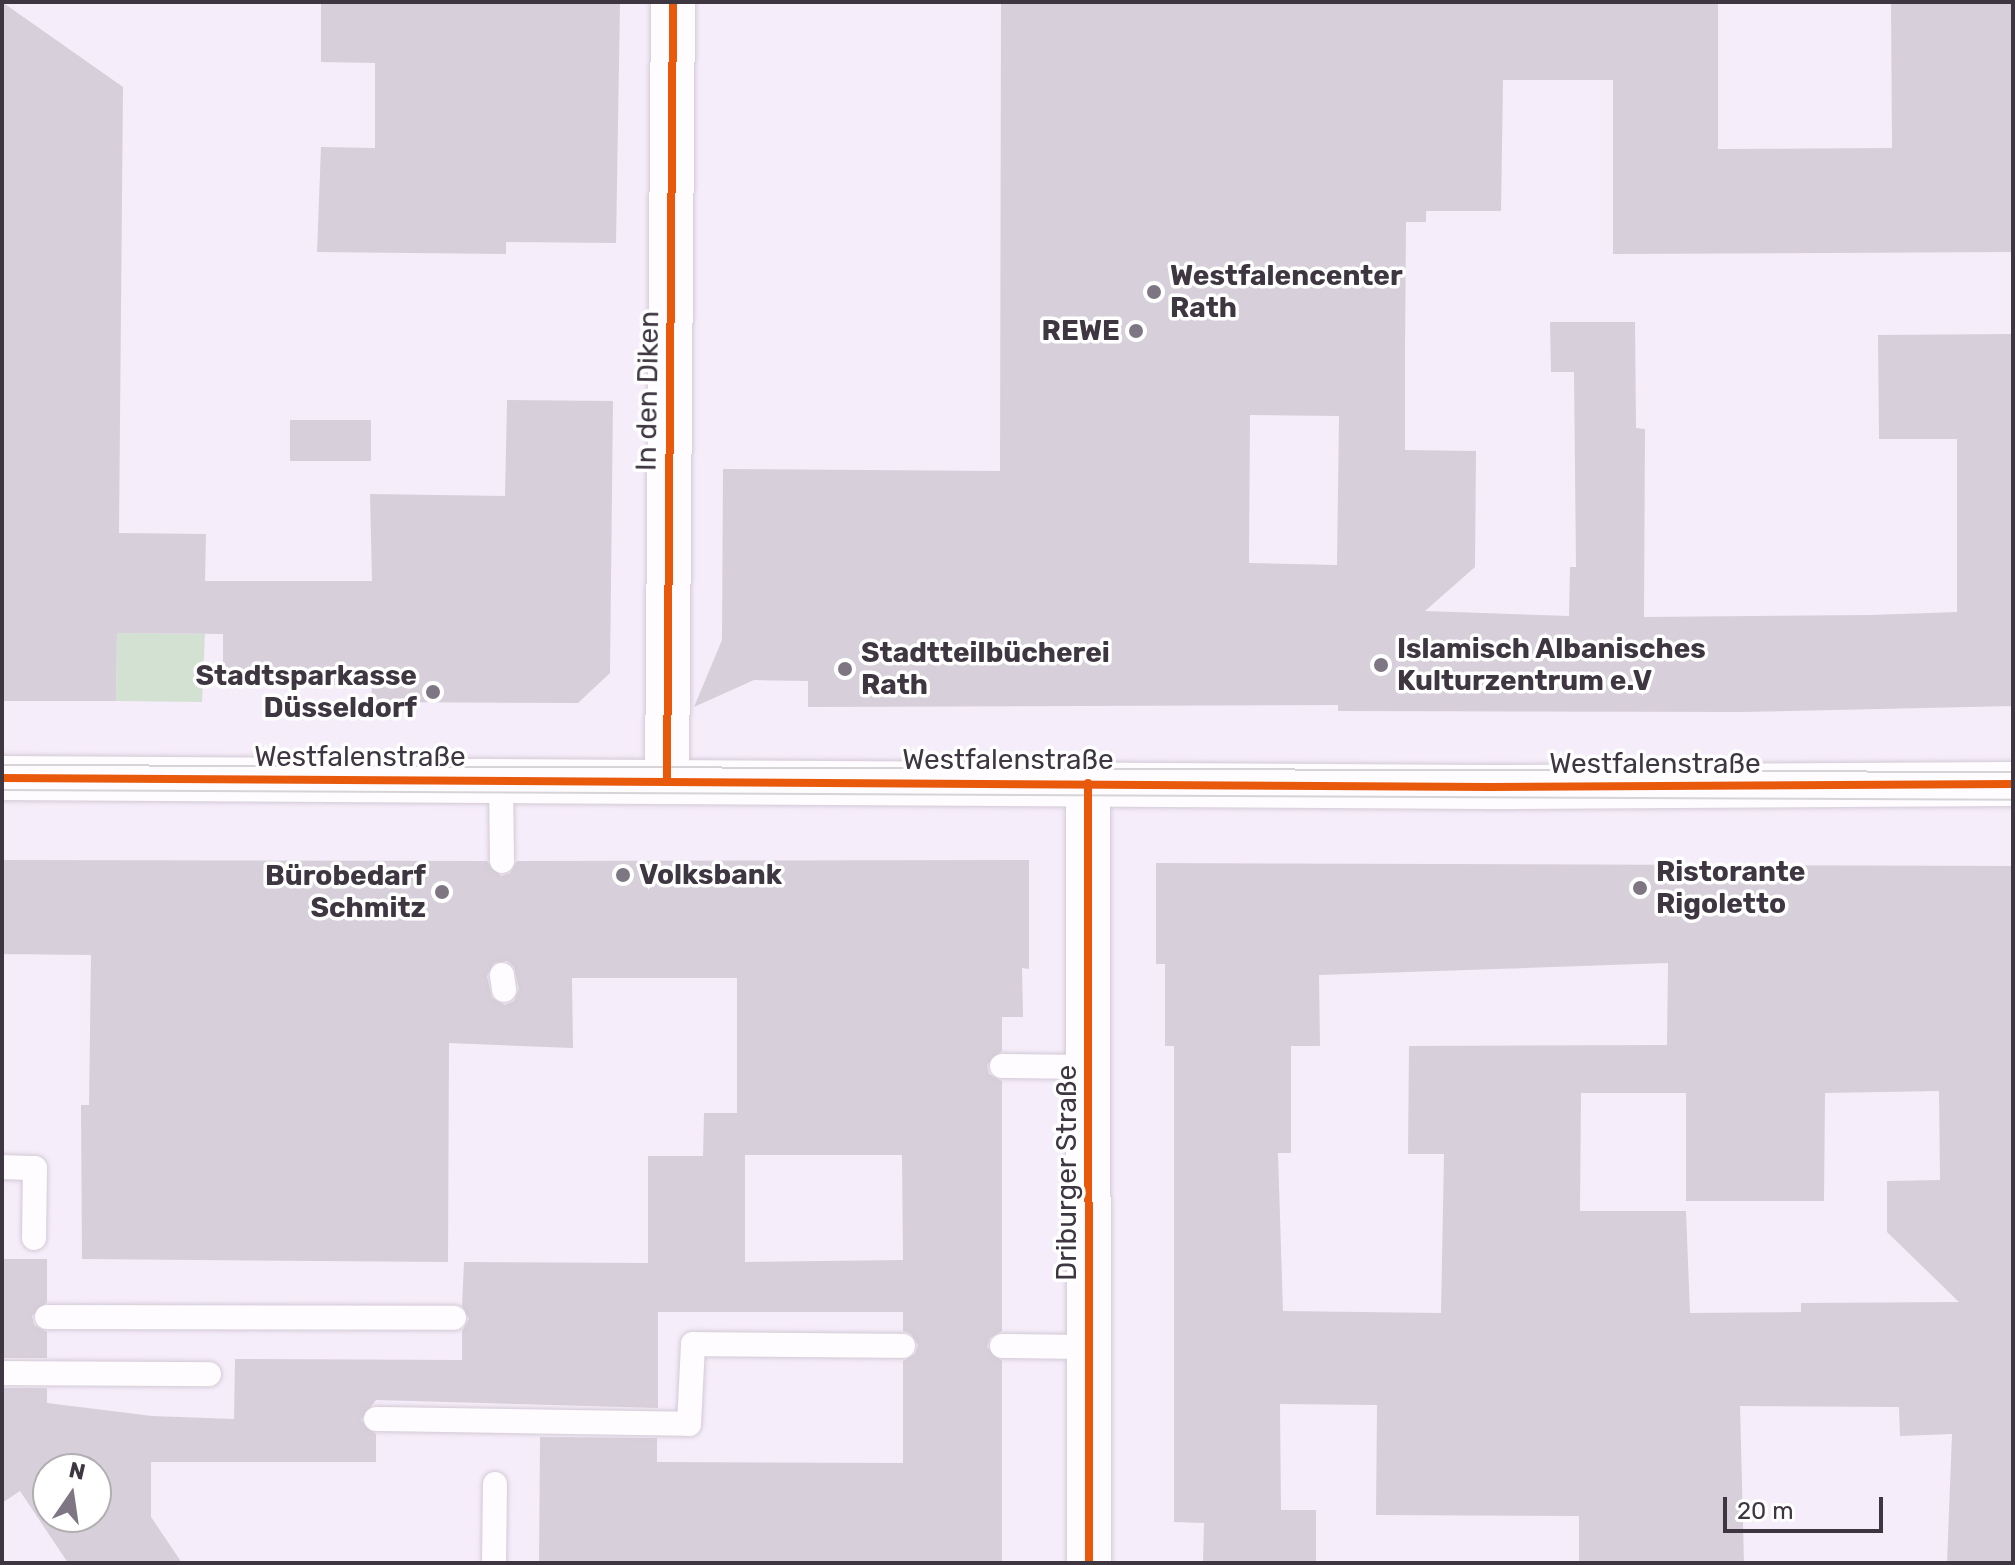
<!DOCTYPE html>
<html>
<head>
<meta charset="utf-8">
<style>
  body { margin:0 }
  #map { position:relative; width:2015px; height:1565px; overflow:hidden; background:#f6edfa; font-family:Rubik,sans-serif }
  div>[style] { position:absolute }
  .green>* { inset:0; background:#d3e1d2 }
  .building>* { inset:0; background:#d7cfda }
  .roads { filter:drop-shadow(0 0 2px #d2cad5) drop-shadow(0 0 2px #d2cad5) }
  .service>* { height:24px; margin:-12px; padding:0 12px; transform-origin:12px; border-radius:12px; background:#fefcfe }
  .minor>* { height:44px; margin:-22px; padding:0 22px; transform-origin:22px; border-radius:22px; background:#fefcfe }
  .tram>* { height:2px; margin:-1px; padding:0 1px; transform-origin:1px; border-radius:1px; background:#d7d4d8 }
  .cycleway>* { height:8px; margin:-4px; padding:0 4px; transform-origin:4px; border-radius:4px; background:#e8590c }
  .dots>* { width:22px; height:22px; translate:-50% -50%; box-sizing:border-box; border:4px solid #fff; border-radius:50% }
  span { translate:-50% -50%; white-space:nowrap; text-align:center; line-height:1.15; -webkit-text-stroke:7px #fff; paint-order:stroke }
  .poi-label { font-size:28px; color:#3e3641; font-weight:700 }
  .left { translate:0 -50%; text-align:left }
  .right { translate:-100% -50%; text-align:right }
  .street-label { font-size:28px; color:#3e3641 }
  .frame { position:absolute; inset:0; border:4px solid #3e3641; pointer-events:none }
  .north { position:absolute; left:32px; top:1453px; width:80px; height:80px; box-sizing:border-box; background:#fff; border:2px solid #b2afb3; border-radius:50%; rotate:13deg; font-size:22px; font-weight:700; line-height:32px; text-align:center; color:#3e3641 }
  .north::after { content:''; display:block; margin:auto; width:28px; height:36px; background:#7e7682; clip-path:polygon(50% 0,100% 100%,50% 72%,0 100%) }
  .scale { position:absolute; left:1723px; top:1497px; width:160px; height:36px; box-sizing:border-box; border:4px solid #3e3641; border-top:0; padding-left:10px; font-size:24px; line-height:28px; white-space:nowrap; color:#3e3641; -webkit-text-stroke:6px #fff; paint-order:stroke }
</style>
</head>
<body>
<div id="map">
  <div class="green">
    <i style="clip-path:polygon(117px 633px,205px 634px,202px 702px,116px 701px)"></i>
  </div>
  <div class="building">
    <i style="clip-path:polygon(2px 2px,123px 87px,119px 533px,206px 534px,205px 581px,372px 581px,370px 494px,505px 496px,507px 400px,613px 401px,610px 673px,578px 703px,371px 702px,372px 685px,223px 685px,223px 634px,117px 633px,116px 701px,2px 701px)"></i>
    <i style="clip-path:polygon(321px 2px,620px 2px,616px 243px,506px 242px,506px 254px,317px 252px,321px 147px,375px 148px,375px 63px,321px 62px)"></i>
    <i style="clip-path:polygon(evenodd,1001px 2px,1718px 2px,1718px 149px,1892px 148px,1891px 2px,2013px 2px,2013px 252px,1613px 254px,1613px 80px,1503px 80px,1501px 211px,1426px 211px,1426px 222px,1406px 222px,1405px 353px,1405px 450px,1476px 451px,1475px 567px,1425px 611px,1569px 616px,1570px 567px,1576px 567px,1574px 372px,1551px 372px,1550px 322px,1635px 322px,1636px 428px,1645px 429px,1644px 617px,1871px 615px,1957px 612px,1957px 439px,1879px 439px,1878px 335px,2013px 334px,2013px 706px,1743px 712px,1338px 711px,1338px 705px,808px 707px,808px 681px,754px 680px,694px 707px,722px 640px,723px 469px,1000px 471px,1001px 2px,1250px 415px,1339px 416px,1337px 565px,1249px 563px,1250px 415px)"></i>
    <i style="clip-path:polygon(290px 420px,371px 420px,371px 461px,290px 461px)"></i>
    <i style="clip-path:polygon(evenodd,2px 860px,487px 861px,501px 876px,510px 873px,517px 861px,1029px 860px,1029px 969px,1022px 968px,1023px 1017px,1002px 1017px,1002px 1051px,987px 1065px,989px 1074px,1002px 1081px,1002px 1331px,990px 1338px,987px 1347px,1002px 1361px,1002px 1563px,539px 1563px,540px 1437px,657px 1438px,657px 1462px,903px 1463px,903px 1361px,915px 1354px,918px 1345px,911px 1334px,903px 1331px,903px 1312px,658px 1312px,658px 1408px,376px 1400px,361px 1420px,376px 1434px,376px 1462px,151px 1462px,151px 1517px,182px 1563px,68px 1563px,20px 1491px,2px 1503px,2px 1388px,47px 1388px,47px 1403px,152px 1416px,234px 1419px,235px 1359px,462px 1360px,462px 1331px,469px 1319px,462px 1306px,464px 1262px,648px 1263px,648px 1156px,703px 1156px,704px 1113px,737px 1113px,737px 978px,572px 978px,573px 1048px,449px 1043px,448px 1262px,82px 1259px,81px 1105px,89px 1105px,91px 955px,2px 954px,2px 860px,507px 961px,514px 967px,519px 989px,514px 1001px,505px 1005px,492px 998px,487px 976px,494px 963px,507px 961px,2px 860px,745px 1155px,902px 1155px,903px 1260px,745px 1262px,745px 1155px,2px 860px,48px 1469px,96px 1469px,96px 1517px,48px 1517px,48px 1469px)"></i>
    <i style="clip-path:polygon(evenodd,1156px 863px,2013px 866px,2013px 1563px,1947px 1563px,1952px 1434px,1900px 1436px,1899px 1407px,1740px 1406px,1744px 1563px,1579px 1563px,1579px 1516px,1376px 1515px,1377px 1405px,1280px 1404px,1281px 1510px,1316px 1510px,1316px 1563px,1203px 1563px,1204px 1523px,1174px 1522px,1174px 1046px,1165px 1046px,1165px 964px,1156px 964px,1156px 863px,1668px 963px,1667px 1045px,1409px 1046px,1408px 1154px,1444px 1154px,1441px 1313px,1283px 1311px,1278px 1153px,1291px 1153px,1291px 1046px,1320px 1046px,1319px 975px,1668px 963px,1156px 863px,1939px 1091px,1940px 1180px,1887px 1181px,1887px 1232px,1959px 1302px,1801px 1303px,1801px 1312px,1690px 1313px,1686px 1211px,1580px 1211px,1581px 1093px,1686px 1093px,1686px 1201px,1824px 1201px,1825px 1093px,1939px 1091px)"></i>
    <i style="clip-path:polygon(2px 1259px,47px 1259px,47px 1302px,32px 1316px,34px 1325px,47px 1332px,47px 1358px,2px 1358px)"></i>
  </div>
  <div class="roads">
    <div class="service">
      <i style="left:501px;top:779px;width:82px;rotate:89.3deg"></i>
      <i style="left:502px;top:975px;width:15px;rotate:82deg"></i>
      <i style="left:1002px;top:1066px;width:87px;rotate:0.7deg"></i>
      <i style="left:2px;top:1167px;width:33px;rotate:2deg"></i>
      <i style="left:35px;top:1168px;width:70px;rotate:90.8deg"></i>
      <i style="left:47px;top:1317px;width:407px;rotate:0.1deg"></i>
      <i style="left:1002px;top:1346px;width:88px;rotate:0.7deg"></i>
      <i style="left:2px;top:1373px;width:207px;rotate:0.3deg"></i>
      <i style="left:376px;top:1419px;width:313px;rotate:0.9deg"></i>
      <i style="left:689px;top:1424px;width:80px;rotate:-87.1deg"></i>
      <i style="left:693px;top:1344px;width:210px;rotate:0.5deg"></i>
      <i style="left:494px;top:1563px;width:79px;rotate:-89.3deg"></i>
    </div>
    <div class="minor">
      <i style="left:2px;top:778px;width:1488px;rotate:0.35deg"></i>
      <i style="left:1490px;top:787px;width:523px;rotate:-0.33deg"></i>
      <i style="left:667px;top:781px;width:779px;rotate:-89.56deg"></i>
      <i style="left:1088px;top:783px;width:780px;rotate:89.93deg"></i>
    </div>
  </div>
  <div class="tram">
    <i style="left:2px;top:765px;width:2011px;rotate:0.2deg"></i>
    <i style="left:2px;top:790px;width:2011px;rotate:0.28deg"></i>
  </div>
  <div class="cycleway">
    <i style="left:2px;top:778px;width:1488px;rotate:0.35deg"></i>
    <i style="left:1490px;top:787px;width:523px;rotate:-0.33deg"></i>
    <i style="left:667px;top:781px;width:779px;rotate:-89.56deg"></i>
    <i style="left:1088px;top:783px;width:780px;rotate:89.93deg"></i>
  </div>
  <div class="dots">
    <i style="left:1154px;top:292px;background:#7e7682"></i>
    <i style="left:1136px;top:331px;background:#7e7682"></i>
    <i style="left:1381px;top:665px;background:#7e7682"></i>
    <i style="left:845px;top:669px;background:#7e7682"></i>
    <i style="left:433px;top:692px;background:#7e7682"></i>
    <i style="left:623px;top:875px;background:#7e7682"></i>
    <i style="left:1640px;top:888px;background:#7e7682"></i>
    <i style="left:442px;top:892px;background:#7e7682"></i>
  </div>
  <div class="poi-label">
    <span class="left" style="left:1170px;top:292px">Westfalencenter<br>Rath</span>
    <span class="right" style="left:1120px;top:331px">REWE</span>
    <span class="left" style="left:1397px;top:665px">Islamisch Albanisches<br>Kulturzentrum e.V</span>
    <span class="left" style="left:861px;top:669px">Stadtteilbücherei<br>Rath</span>
    <span class="right" style="left:417px;top:692px">Stadtsparkasse<br>Düsseldorf</span>
    <span class="left" style="left:1656px;top:888px">Ristorante<br>Rigoletto</span>
    <span class="left" style="left:639px;top:875px">Volksbank</span>
    <span class="right" style="left:426px;top:892px">Bürobedarf<br>Schmitz</span>
  </div>
  <div class="street-label">
    <span style="left:648px;top:391px;rotate:-89deg">In den Diken</span>
    <span style="left:360px;top:757px">Westfalenstraße</span>
    <span style="left:1008px;top:760px">Westfalenstraße</span>
    <span style="left:1655px;top:764px">Westfalenstraße</span>
    <span style="left:1067px;top:1173px;rotate:-90deg">Driburger Straße</span>
  </div>
  <div class="frame"></div>
  <div class="north">N</div>
  <div class="scale">20 m</div>
</div>
</body>
</html>
